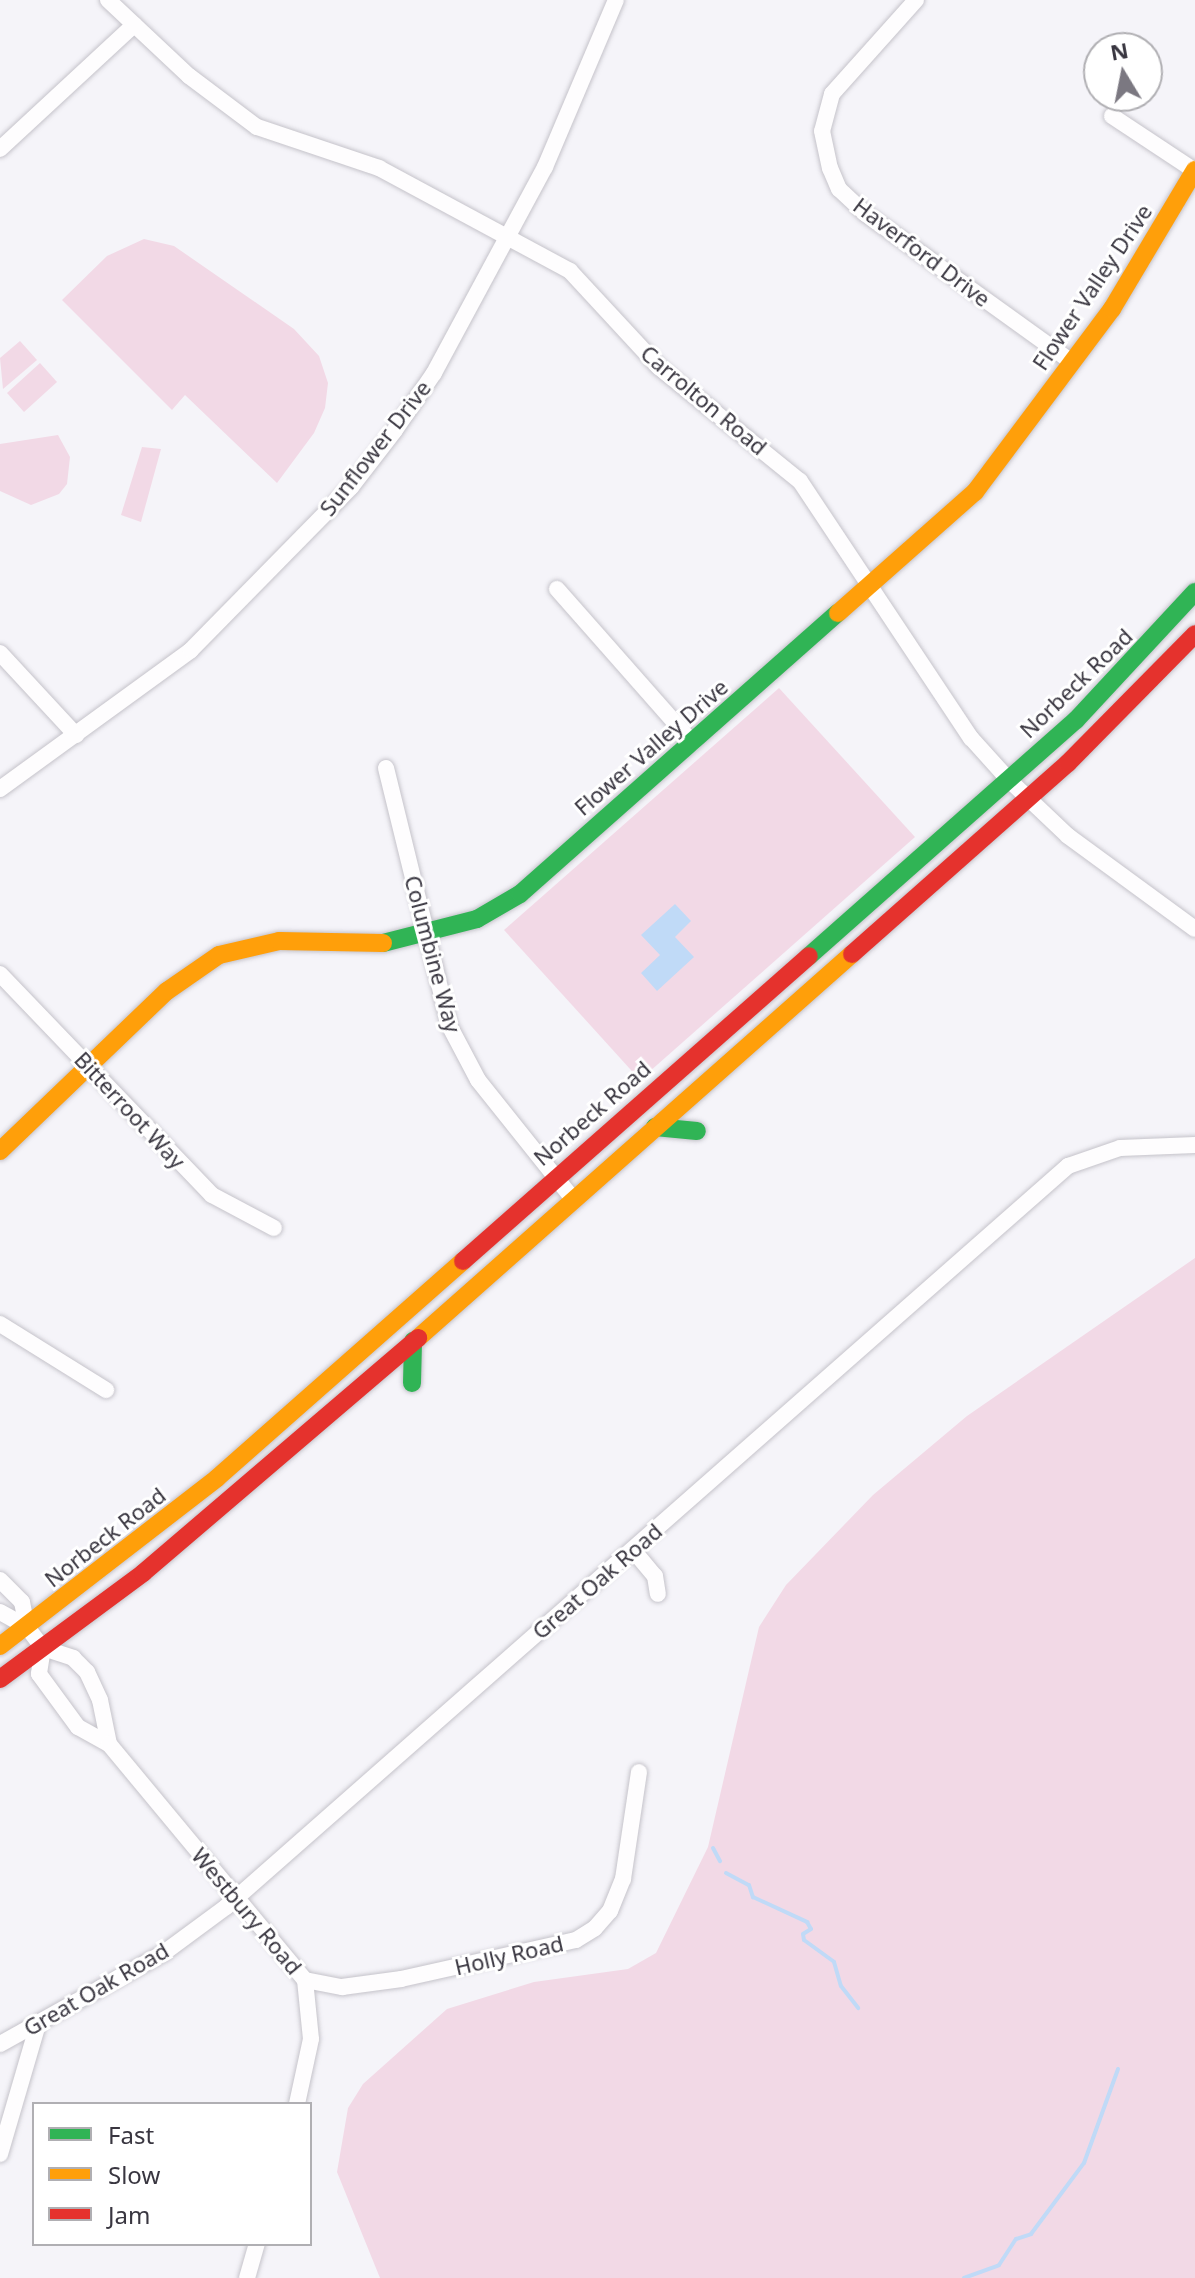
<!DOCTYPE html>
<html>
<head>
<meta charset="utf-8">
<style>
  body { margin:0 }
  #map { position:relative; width:1195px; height:2278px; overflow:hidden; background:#f5f4f9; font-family:"Noto Sans",sans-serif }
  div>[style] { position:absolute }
  .green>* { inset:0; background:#f2d9e6 }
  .water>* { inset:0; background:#c0daf7 }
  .stream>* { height:4px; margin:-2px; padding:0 2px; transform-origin:2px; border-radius:2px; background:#c0daf7 }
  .roads { filter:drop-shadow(0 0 2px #c5c3ca) drop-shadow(0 0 2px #c5c3ca) }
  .street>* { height:16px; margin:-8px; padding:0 8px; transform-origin:8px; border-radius:8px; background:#fefdfe }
  .fast>* { height:18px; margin:-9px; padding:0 9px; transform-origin:9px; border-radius:9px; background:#30b455 }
  .slow>* { height:18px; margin:-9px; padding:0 9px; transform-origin:9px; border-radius:9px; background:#ff9f0a }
  .jam>* { height:18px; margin:-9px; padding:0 9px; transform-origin:9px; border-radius:9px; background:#e5322d }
  span { translate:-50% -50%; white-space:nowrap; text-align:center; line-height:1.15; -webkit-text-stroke:6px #fff; paint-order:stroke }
  .street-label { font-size:22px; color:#393640 }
  .legend { position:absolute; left:32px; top:2102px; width:280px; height:144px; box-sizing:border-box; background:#fff; border:2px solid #b0afb3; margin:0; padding:10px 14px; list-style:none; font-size:24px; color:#393640 }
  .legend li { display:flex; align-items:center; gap:16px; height:40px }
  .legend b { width:40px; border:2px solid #b0afb3 }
  .north { position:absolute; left:1083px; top:32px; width:80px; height:80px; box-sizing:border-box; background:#fff; border:2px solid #b0afb3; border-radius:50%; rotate:350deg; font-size:22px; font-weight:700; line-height:32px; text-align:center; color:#393640 }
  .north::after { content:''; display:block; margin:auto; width:28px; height:36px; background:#7b7881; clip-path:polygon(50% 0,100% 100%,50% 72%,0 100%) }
</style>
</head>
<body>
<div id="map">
  <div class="green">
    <i style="clip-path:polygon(144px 239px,174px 246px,294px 329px,319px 356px,328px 383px,325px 408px,314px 433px,277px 483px,185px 395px,172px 410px,62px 300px,107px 256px)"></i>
    <i style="clip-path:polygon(20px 341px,37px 360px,3px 389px,0 358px)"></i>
    <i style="clip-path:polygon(40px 363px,57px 382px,24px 412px,7px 393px)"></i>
    <i style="clip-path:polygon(58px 435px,70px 457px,67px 484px,59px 494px,31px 505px,0 491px,0 444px)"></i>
    <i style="clip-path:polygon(142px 447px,161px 449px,141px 522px,121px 515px)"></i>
    <i style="clip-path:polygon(779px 688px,915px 837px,640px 1080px,504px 930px)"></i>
    <i style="clip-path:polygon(1195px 1258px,1195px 2278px,380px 2278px,337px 2172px,348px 2108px,363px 2084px,447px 2009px,534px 1982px,628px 1969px,656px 1953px,708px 1847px,759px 1627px,786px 1585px,873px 1495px,967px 1416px)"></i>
  </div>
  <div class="water">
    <i style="clip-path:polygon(675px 904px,691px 921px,675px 937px,694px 957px,657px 991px,641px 973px,660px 955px,641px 935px)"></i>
  </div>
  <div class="stream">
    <i style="left:713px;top:1848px;width:15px;rotate:62deg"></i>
    <i style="left:726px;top:1873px;width:26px;rotate:28deg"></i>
    <i style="left:749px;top:1885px;width:13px;rotate:72deg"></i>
    <i style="left:753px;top:1897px;width:60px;rotate:24.8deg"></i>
    <i style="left:807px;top:1922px;width:8px;rotate:60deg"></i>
    <i style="left:811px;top:1929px;width:9px;rotate:148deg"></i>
    <i style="left:803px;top:1934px;width:6px;rotate:81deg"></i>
    <i style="left:804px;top:1940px;width:37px;rotate:36deg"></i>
    <i style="left:834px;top:1962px;width:25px;rotate:74deg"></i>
    <i style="left:841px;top:1986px;width:28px;rotate:52deg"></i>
    <i style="left:964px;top:2278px;width:37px;rotate:-20deg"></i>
    <i style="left:999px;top:2265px;width:31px;rotate:-57deg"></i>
    <i style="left:1016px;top:2239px;width:16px;rotate:-18deg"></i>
    <i style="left:1031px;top:2234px;width:89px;rotate:-53.3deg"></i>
    <i style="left:1084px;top:2163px;width:100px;rotate:-70.1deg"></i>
  </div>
  <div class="roads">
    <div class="street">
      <i style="left:108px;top:0;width:111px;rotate:43.2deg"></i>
      <i style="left:189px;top:76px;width:85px;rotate:36.9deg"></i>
      <i style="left:257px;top:127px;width:129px;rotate:18.6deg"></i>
      <i style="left:379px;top:168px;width:217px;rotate:28.3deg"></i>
      <i style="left:570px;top:271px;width:131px;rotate:47.2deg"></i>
      <i style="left:659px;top:367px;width:181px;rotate:39deg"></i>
      <i style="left:800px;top:481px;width:309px;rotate:56.4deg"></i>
      <i style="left:971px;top:738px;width:57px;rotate:47.9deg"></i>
      <i style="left:1009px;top:780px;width:81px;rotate:43.5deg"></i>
      <i style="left:1068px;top:836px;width:157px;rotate:36.2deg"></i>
      <i style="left:916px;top:0;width:126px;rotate:131.8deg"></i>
      <i style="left:832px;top:94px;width:38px;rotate:105deg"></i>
      <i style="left:822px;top:131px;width:38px;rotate:78deg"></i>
      <i style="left:830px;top:168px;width:23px;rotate:67deg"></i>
      <i style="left:839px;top:189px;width:37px;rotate:43deg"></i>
      <i style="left:866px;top:214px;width:254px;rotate:35.7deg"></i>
      <i style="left:1112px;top:116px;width:100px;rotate:33.5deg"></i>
      <i style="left:0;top:149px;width:183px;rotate:-42.8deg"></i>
      <i style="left:557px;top:589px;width:205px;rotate:48.6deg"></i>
      <i style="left:0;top:653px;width:112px;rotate:47.2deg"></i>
      <i style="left:386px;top:768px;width:265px;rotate:76.2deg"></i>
      <i style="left:449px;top:1025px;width:62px;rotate:62.2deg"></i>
      <i style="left:478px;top:1080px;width:152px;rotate:51.4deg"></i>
      <i style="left:0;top:789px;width:236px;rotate:-36deg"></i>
      <i style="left:191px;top:650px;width:228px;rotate:-45.5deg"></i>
      <i style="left:351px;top:487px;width:72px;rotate:-52.3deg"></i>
      <i style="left:395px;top:430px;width:69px;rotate:-55.6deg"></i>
      <i style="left:434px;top:373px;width:234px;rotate:-61.7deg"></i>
      <i style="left:545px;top:167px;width:181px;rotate:-67deg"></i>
      <i style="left:0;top:974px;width:306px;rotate:46.2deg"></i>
      <i style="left:212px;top:1195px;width:70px;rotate:28deg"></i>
      <i style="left:0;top:1324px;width:125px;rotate:31.9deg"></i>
      <i style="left:633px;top:1550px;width:34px;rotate:50deg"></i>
      <i style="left:655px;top:1576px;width:18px;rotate:81deg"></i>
      <i style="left:0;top:1580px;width:31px;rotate:45deg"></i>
      <i style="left:22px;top:1602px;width:25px;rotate:79deg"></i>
      <i style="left:27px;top:1627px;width:26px;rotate:53deg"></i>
      <i style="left:43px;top:1648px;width:32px;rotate:18deg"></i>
      <i style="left:73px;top:1658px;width:20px;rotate:45deg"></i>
      <i style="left:87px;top:1672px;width:31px;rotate:65deg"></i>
      <i style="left:100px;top:1700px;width:45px;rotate:78.4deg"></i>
      <i style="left:0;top:1612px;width:31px;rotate:29deg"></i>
      <i style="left:43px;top:1648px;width:26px;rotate:99deg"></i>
      <i style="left:39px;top:1674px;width:66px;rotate:53.7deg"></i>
      <i style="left:78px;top:1727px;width:35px;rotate:29deg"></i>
      <i style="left:109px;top:1744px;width:307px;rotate:50.3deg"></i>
      <i style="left:305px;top:1980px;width:59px;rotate:84.2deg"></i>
      <i style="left:311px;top:2039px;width:66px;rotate:102.2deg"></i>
      <i style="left:305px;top:1980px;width:38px;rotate:11deg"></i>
      <i style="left:342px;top:1987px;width:60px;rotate:-7.7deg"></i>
      <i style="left:401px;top:1979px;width:179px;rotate:-12.6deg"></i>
      <i style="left:576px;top:1940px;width:22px;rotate:-32deg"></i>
      <i style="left:595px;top:1928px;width:23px;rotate:-49deg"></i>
      <i style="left:610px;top:1911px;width:35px;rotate:-68deg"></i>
      <i style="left:623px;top:1879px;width:108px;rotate:-81.5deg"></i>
      <i style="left:0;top:2044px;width:189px;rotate:-29.1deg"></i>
      <i style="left:165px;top:1952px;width:76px;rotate:-36.4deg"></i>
      <i style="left:226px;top:1907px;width:1122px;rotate:-41.35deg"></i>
      <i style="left:1068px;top:1166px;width:55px;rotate:-19.1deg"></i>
      <i style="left:1120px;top:1148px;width:75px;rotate:-2.3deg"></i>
      <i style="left:0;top:2154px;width:135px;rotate:-73.7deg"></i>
      <i style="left:247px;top:2278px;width:35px;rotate:-74deg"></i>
    </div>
    <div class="fast">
      <i style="left:383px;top:943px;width:97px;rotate:-14.3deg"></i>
      <i style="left:477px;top:919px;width:50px;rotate:-30.2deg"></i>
      <i style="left:520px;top:894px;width:424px;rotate:-41.5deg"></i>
      <i style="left:809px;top:956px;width:356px;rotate:-41.5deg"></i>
      <i style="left:1076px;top:720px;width:175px;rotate:-47.1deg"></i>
      <i style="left:655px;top:1127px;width:42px;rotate:5.4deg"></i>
      <i style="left:412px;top:1383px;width:42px;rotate:-88.6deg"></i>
    </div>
    <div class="slow">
      <i style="left:838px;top:613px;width:183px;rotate:-41.5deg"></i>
      <i style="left:975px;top:492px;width:229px;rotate:-53.2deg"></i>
      <i style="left:1112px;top:309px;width:162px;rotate:-59.2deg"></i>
      <i style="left:0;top:1151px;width:231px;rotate:-43.8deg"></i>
      <i style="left:167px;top:991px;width:63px;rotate:-34.7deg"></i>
      <i style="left:219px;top:955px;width:62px;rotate:-13.1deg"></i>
      <i style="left:279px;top:941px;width:104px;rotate:1.1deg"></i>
      <i style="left:418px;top:1338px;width:579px;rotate:-41.5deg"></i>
      <i style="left:0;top:1646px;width:274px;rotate:-37.7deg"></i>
      <i style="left:217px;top:1478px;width:328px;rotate:-41.4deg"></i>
    </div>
    <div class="jam">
      <i style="left:852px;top:954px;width:288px;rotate:-41.5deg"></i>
      <i style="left:1068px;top:763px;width:181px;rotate:-45.4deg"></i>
      <i style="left:463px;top:1261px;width:461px;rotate:-41.4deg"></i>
      <i style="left:0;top:1679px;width:178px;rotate:-36.5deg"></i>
      <i style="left:143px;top:1573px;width:362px;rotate:-40.5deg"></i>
    </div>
  </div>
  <div class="street-label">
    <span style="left:922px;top:252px;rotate:37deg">Haverford Drive</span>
    <span style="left:1092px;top:287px;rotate:-56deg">Flower Valley Drive</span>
    <span style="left:704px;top:400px;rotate:40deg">Carrolton Road</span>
    <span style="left:375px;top:448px;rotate:-52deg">Sunflower Drive</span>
    <span style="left:1076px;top:683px;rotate:-44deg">Norbeck Road</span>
    <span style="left:651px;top:747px;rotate:-41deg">Flower Valley Drive</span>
    <span style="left:433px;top:954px;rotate:75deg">Columbine Way</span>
    <span style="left:130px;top:1110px;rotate:47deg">Bitterroot Way</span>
    <span style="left:592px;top:1113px;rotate:-41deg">Norbeck Road</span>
    <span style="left:105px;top:1537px;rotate:-38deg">Norbeck Road</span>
    <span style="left:597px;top:1581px;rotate:-41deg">Great Oak Road</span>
    <span style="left:247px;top:1911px;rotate:50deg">Westbury Road</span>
    <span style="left:509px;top:1955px;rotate:-13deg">Holly Road</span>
    <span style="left:96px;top:1989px;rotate:-30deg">Great Oak Road</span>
  </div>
  <ul class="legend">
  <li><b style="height:10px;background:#30b455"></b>Fast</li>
  <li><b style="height:10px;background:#ff9f0a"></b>Slow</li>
  <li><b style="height:10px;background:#e5322d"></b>Jam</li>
  </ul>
  <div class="north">N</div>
</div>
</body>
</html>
